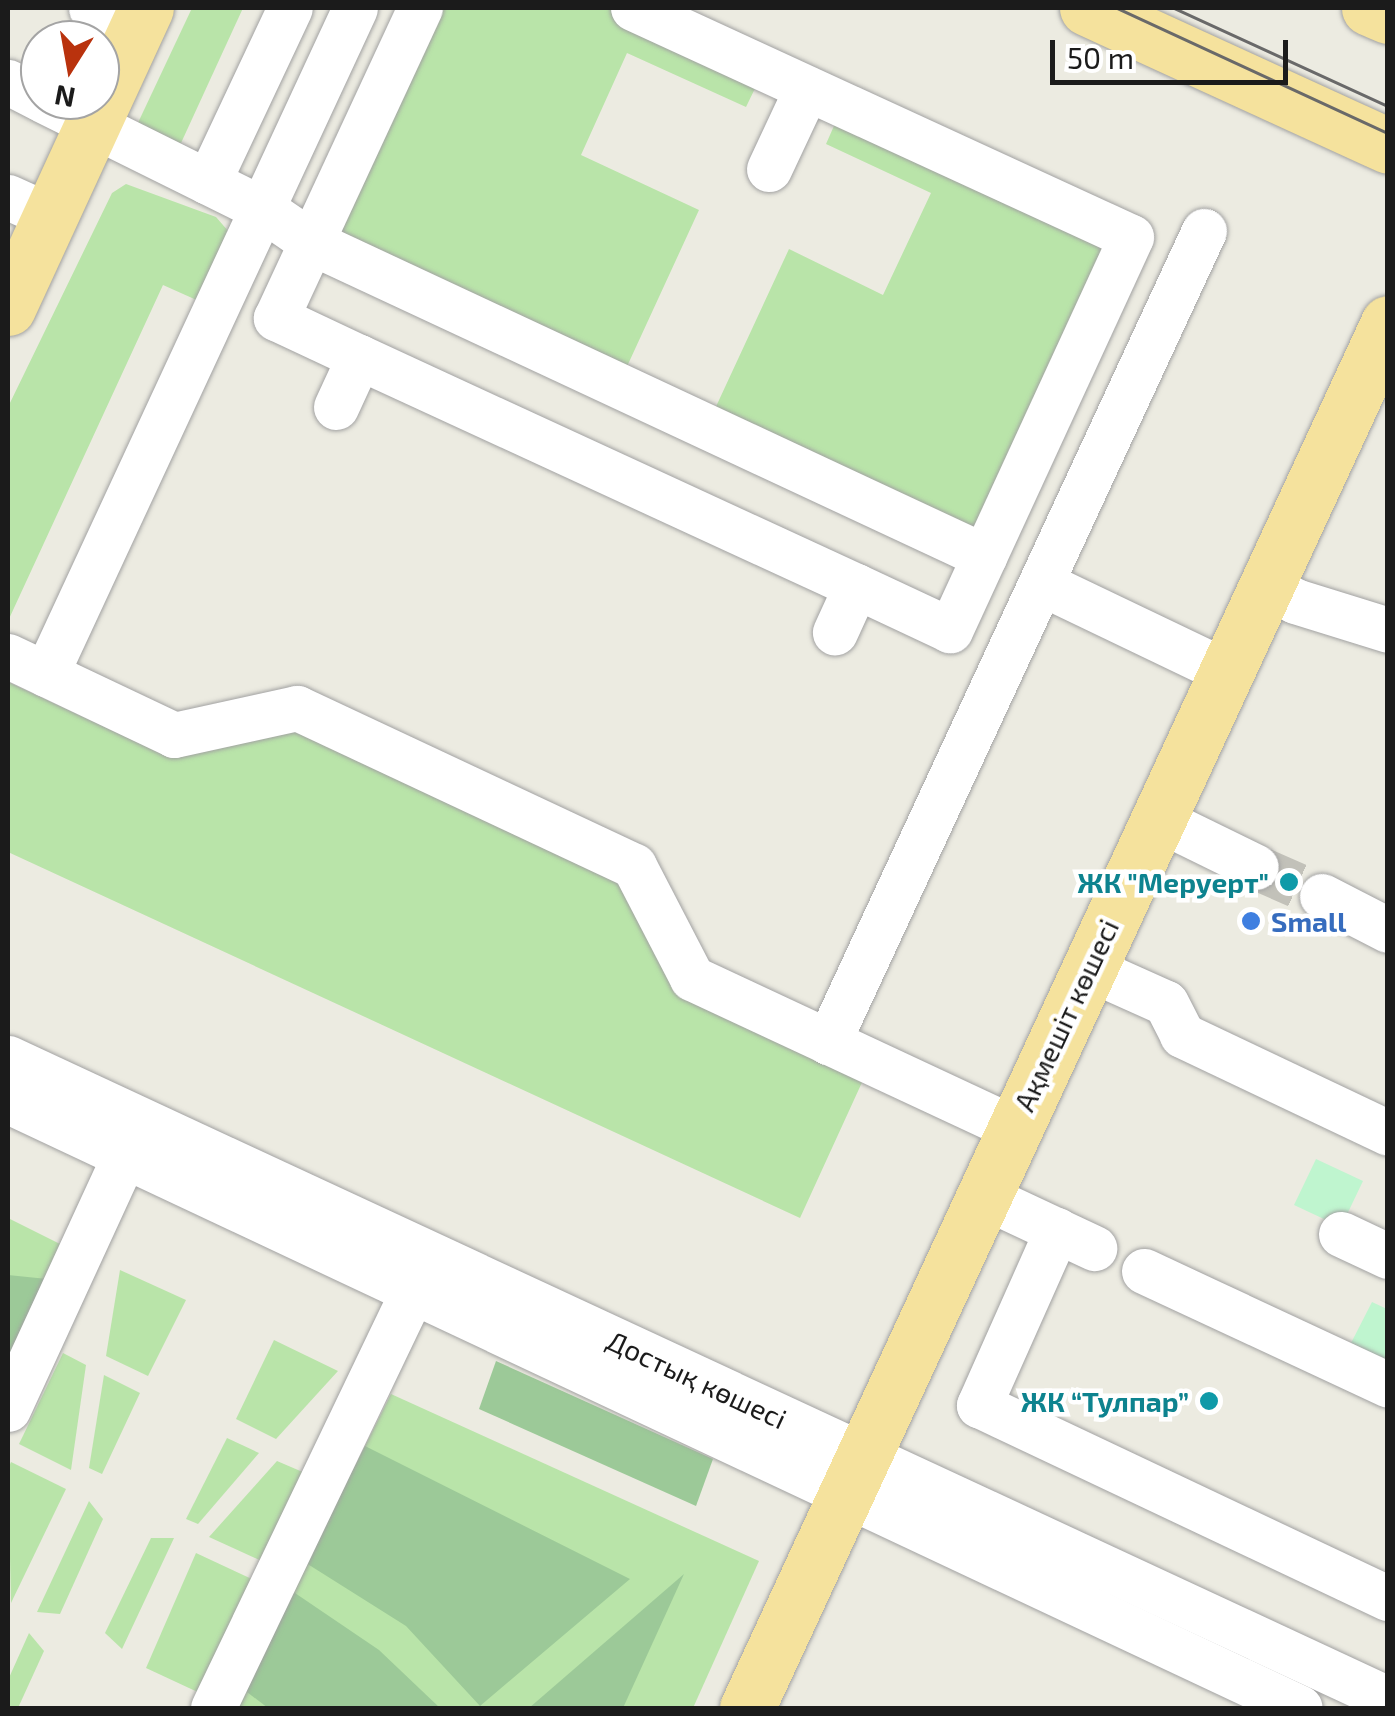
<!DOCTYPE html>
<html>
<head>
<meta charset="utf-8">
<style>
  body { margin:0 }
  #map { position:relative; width:1395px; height:1716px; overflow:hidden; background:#ecebe1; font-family:"Exo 2",sans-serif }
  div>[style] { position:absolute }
  .grass>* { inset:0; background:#b9e4a9 }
  .forest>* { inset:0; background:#9cc998 }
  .park>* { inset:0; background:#bff5cf }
  .minor-tunnel>* { height:45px; margin-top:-22.5px; transform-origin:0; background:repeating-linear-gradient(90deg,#c2c1b9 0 45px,transparent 0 67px) }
  .roads { filter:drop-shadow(0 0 2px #a2a2a2) drop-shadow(0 0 2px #a2a2a2) }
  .minor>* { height:45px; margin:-22.5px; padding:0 22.5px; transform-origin:22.5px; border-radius:22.5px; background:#fff }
  .major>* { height:55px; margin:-27.5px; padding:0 27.5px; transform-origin:27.5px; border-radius:27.5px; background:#f5e29d }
  .tram>* { height:2.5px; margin:-1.25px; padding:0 1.25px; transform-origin:1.25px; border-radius:1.25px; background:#696969 }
  .dots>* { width:28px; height:28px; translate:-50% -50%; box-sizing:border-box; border:5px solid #fff; border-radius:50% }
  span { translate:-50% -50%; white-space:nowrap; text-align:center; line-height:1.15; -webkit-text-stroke:9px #fff; paint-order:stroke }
  .culture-label { font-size:28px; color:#0d838f; font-weight:700 }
  .right { translate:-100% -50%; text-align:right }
  .shop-label { font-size:28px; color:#366cbe; font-weight:700 }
  .left { translate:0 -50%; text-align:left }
  .street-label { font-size:28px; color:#1b1b1b }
  .frame { position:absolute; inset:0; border:10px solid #1b1b1b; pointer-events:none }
  .north { position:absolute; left:20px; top:20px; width:100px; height:100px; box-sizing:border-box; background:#fff; border:2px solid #a4a4a4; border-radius:50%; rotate:191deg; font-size:28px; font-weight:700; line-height:40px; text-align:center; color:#1b1b1b }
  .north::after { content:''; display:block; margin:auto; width:35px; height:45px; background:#b9320d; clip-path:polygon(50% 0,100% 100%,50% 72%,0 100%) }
  .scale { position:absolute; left:1050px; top:40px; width:238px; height:45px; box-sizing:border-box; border:5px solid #1b1b1b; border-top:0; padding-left:12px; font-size:30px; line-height:35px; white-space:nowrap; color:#1b1b1b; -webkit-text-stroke:8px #fff; paint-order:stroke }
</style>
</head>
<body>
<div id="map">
  <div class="grass">
    <i style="clip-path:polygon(192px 8px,243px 8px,170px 167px,128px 144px)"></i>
    <i style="clip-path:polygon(436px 8px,617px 8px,762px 74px,746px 107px,627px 53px,581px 155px,699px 210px,624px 373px,330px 237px)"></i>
    <i style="clip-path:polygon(841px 110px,1121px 239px,983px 537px,713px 413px,789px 249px,883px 295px,931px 193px,826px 144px)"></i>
    <i style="clip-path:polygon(126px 184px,216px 217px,229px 232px,201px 302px,163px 285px,8px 621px,8px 407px,112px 193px)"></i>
    <i style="clip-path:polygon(8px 682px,169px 757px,294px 729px,621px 880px,685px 995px,864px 1078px,800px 1218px,8px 852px)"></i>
    <i style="clip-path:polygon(8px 1218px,62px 1245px,8px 1366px)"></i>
    <i style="clip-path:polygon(120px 1270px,186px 1300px,148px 1376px,106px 1356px)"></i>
    <i style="clip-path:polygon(274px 1340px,338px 1371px,276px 1439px,236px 1419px)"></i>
    <i style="clip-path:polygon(63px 1353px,86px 1365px,71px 1470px,19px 1444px)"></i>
    <i style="clip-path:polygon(104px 1375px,140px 1393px,102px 1474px,89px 1468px)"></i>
    <i style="clip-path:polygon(391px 1394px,759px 1561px,693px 1708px,234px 1708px)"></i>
    <i style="clip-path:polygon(227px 1438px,259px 1453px,198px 1524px,186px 1519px)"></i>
    <i style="clip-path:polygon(277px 1461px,305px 1473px,266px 1563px,209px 1537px)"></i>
    <i style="clip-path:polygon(11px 1462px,66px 1489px,11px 1603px,8px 1469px)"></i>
    <i style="clip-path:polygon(89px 1501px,103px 1519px,60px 1614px,37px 1612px)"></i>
    <i style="clip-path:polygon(151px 1538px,174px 1538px,122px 1649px,105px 1633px)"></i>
    <i style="clip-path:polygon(196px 1553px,256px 1581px,204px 1695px,146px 1668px)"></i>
    <i style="clip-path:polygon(29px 1633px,44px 1651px,18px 1708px,8px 1708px,8px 1680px)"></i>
  </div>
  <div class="forest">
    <i style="clip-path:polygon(8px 1275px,47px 1279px,8px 1366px)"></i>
    <i style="clip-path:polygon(496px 1361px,713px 1459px,696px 1506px,479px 1409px)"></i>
    <i style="clip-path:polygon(365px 1446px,630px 1579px,480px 1706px,406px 1626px,306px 1563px)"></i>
    <i style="clip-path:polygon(684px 1574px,623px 1708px,529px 1708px)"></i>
    <i style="clip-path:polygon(292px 1591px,379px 1650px,440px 1708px,268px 1708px,243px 1689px)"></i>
  </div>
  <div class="park">
    <i style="clip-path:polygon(1316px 1159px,1363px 1181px,1341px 1227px,1294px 1205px)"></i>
    <i style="clip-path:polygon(1372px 1302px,1387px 1309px,1387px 1364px,1350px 1345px)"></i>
  </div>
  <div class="minor-tunnel">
    <i style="left:1256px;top:867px;width:72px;rotate:23.7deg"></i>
  </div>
  <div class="roads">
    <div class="minor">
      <i style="left:91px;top:8px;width:50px;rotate:22.4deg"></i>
      <i style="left:633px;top:8px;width:548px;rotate:24.69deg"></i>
      <i style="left:1131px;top:237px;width:433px;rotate:114.7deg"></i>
      <i style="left:950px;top:630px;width:104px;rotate:-154.9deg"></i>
      <i style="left:856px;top:586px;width:51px;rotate:114.5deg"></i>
      <i style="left:8px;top:82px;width:36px;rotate:27deg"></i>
      <i style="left:43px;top:100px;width:246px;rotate:26.4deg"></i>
      <i style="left:263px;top:209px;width:58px;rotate:34.5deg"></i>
      <i style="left:311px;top:242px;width:743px;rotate:25.01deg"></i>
      <i style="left:769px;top:169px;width:89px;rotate:-64.9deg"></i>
      <i style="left:208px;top:182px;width:192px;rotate:-64.8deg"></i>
      <i style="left:8px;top:197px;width:46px;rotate:24.3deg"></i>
      <i style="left:359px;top:357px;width:547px;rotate:24.74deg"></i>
      <i style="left:336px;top:407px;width:55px;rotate:-65.3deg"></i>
      <i style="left:359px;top:357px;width:92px;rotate:-154.8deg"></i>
      <i style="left:276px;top:318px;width:342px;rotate:-65.1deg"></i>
      <i style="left:1041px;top:583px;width:204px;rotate:25.6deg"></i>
      <i style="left:1264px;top:585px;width:35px;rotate:27deg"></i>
      <i style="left:1295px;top:601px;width:97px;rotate:17.3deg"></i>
      <i style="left:8px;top:656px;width:184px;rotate:25.4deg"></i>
      <i style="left:174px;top:735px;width:126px;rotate:-12.4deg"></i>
      <i style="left:297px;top:708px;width:372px;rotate:25.1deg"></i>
      <i style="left:634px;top:866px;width:126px;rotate:62.6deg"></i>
      <i style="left:692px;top:978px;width:355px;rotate:25deg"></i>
      <i style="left:46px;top:674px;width:734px;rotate:-65.11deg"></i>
      <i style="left:1156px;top:818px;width:111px;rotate:26.1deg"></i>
      <i style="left:1322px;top:896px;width:74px;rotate:27.3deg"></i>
      <i style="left:1088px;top:968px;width:85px;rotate:24.2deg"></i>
      <i style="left:1166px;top:1003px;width:36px;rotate:63deg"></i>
      <i style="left:1182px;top:1035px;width:228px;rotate:25.4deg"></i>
      <i style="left:828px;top:1042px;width:894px;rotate:-65.13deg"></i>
      <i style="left:8px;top:1058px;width:1522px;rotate:24.91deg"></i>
      <i style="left:8px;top:1101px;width:1427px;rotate:25.16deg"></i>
      <i style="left:983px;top:1196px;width:123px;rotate:25.1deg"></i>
      <i style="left:1057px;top:1230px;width:192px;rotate:114deg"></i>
      <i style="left:979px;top:1405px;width:452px;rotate:25.3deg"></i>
      <i style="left:1341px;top:1234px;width:52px;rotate:25.1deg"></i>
      <i style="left:1144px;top:1271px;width:269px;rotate:25deg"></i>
      <i style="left:8px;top:1409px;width:280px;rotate:-65.3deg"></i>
      <i style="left:213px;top:1708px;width:466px;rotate:-64.4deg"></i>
    </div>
    <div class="major">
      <i style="left:1087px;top:8px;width:331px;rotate:24.6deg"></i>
      <i style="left:1369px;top:8px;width:21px;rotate:23deg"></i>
      <i style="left:8px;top:308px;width:330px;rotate:-65.3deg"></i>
      <i style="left:747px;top:1708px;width:1526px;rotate:-65.16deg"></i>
    </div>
  </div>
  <div class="tram">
    <i style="left:1117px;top:8px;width:298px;rotate:24.8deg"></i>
    <i style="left:1174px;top:8px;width:235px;rotate:24.6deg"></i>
  </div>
  <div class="dots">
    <i style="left:1289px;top:882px;background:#0f9aa8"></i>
    <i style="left:1251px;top:921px;background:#3f7fe0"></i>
    <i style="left:1209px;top:1401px;background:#0f9aa8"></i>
  </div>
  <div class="culture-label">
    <span class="right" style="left:1269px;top:882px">ЖК "Меруерт"</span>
    <span class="right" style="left:1189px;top:1401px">ЖК “Тулпар”</span>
  </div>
  <div class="shop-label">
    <span class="left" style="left:1271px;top:921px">Small</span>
  </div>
  <div class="street-label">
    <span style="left:1066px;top:1015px;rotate:-65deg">Ақмешіт көшесі</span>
    <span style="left:697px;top:1379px;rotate:25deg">Достық көшесі</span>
  </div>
  <div class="frame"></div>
  <div class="north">N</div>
  <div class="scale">50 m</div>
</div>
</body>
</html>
